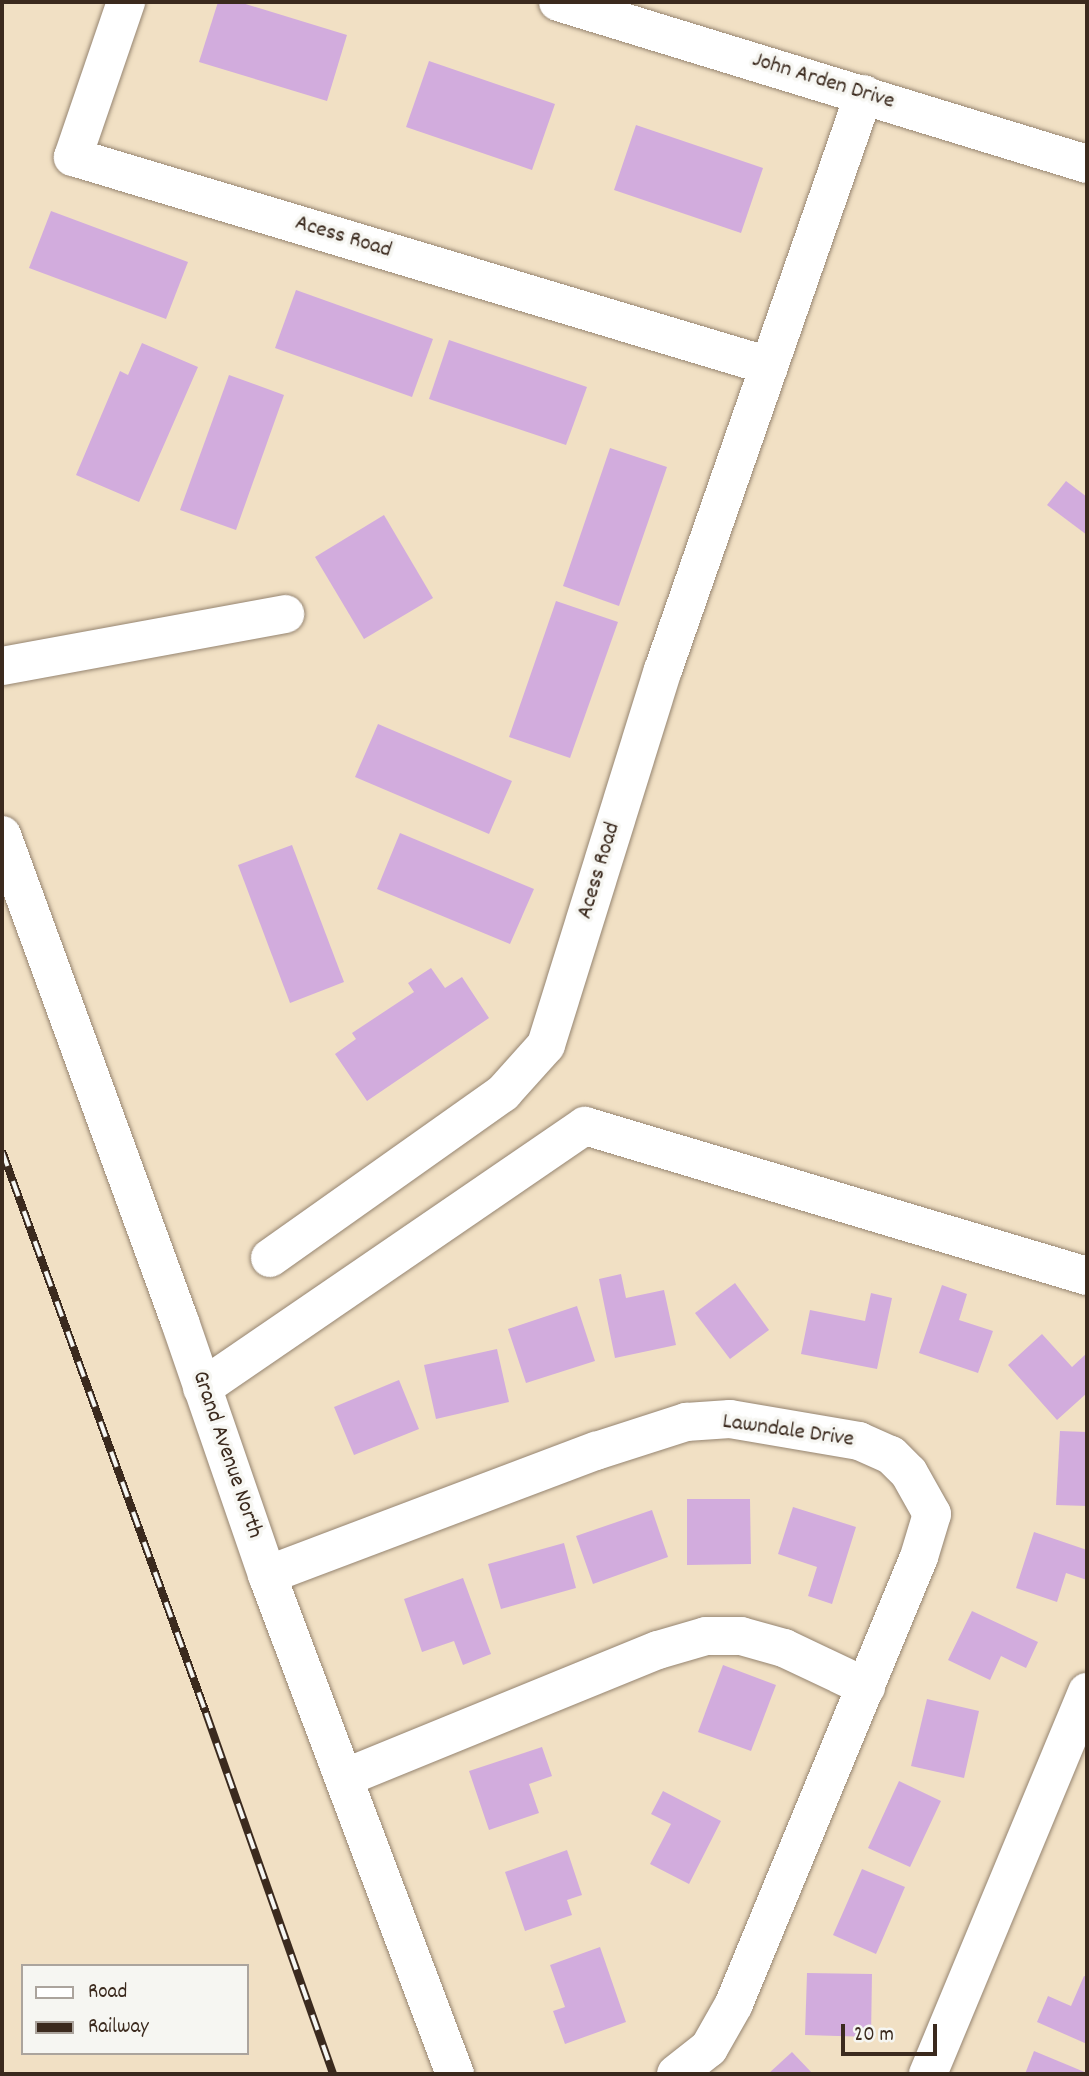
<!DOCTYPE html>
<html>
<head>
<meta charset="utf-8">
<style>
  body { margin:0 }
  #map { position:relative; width:1089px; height:2076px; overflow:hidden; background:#f1e0c4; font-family:Dekko,sans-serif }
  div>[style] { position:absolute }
  .building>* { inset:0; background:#d2acdd }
  .roads { filter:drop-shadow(0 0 2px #968571) drop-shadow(0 0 2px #968571) }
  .minor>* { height:38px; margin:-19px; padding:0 19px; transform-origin:19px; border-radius:19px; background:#fff }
  .rail>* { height:8px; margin-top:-4px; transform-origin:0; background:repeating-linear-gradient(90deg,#f6f6f2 0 16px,#3b2a1e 0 32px); box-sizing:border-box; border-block:2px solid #3b2a1e }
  span { translate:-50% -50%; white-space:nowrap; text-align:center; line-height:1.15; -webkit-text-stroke:7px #f6f6f2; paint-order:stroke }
  .street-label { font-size:23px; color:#3b2a1e }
  .frame { position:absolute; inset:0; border:4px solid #3b2a1e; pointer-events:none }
  .legend { position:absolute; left:21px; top:1964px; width:228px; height:91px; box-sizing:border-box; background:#f6f6f2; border:2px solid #aba49d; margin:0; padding:9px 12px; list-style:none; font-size:21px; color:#3b2a1e }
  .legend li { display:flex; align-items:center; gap:14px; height:35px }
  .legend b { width:35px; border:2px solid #aba49d }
  .scale { position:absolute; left:841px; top:2024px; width:96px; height:32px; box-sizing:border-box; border:4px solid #3b2a1e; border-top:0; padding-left:9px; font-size:21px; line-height:24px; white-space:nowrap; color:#3b2a1e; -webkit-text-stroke:5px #f6f6f2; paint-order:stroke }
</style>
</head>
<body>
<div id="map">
  <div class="building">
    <i style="clip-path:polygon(218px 2px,239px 2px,347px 35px,327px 101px,199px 62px)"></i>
    <i style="clip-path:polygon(429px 61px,555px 104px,532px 170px,406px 127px)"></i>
    <i style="clip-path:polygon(636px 125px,763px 168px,741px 233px,614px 190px)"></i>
    <i style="clip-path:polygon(51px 211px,188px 262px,166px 319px,29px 268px)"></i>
    <i style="clip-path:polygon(296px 290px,433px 339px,412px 397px,275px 348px)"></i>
    <i style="clip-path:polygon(449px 340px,587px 387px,566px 445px,429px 399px)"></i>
    <i style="clip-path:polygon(142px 343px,198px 367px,139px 502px,76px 475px,120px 371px,128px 375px)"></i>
    <i style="clip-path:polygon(229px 375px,284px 395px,236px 530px,180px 510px)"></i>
    <i style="clip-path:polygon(610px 448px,667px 467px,619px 606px,563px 586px)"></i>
    <i style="clip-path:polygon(1066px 481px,1087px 497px,1087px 535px,1047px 505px)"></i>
    <i style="clip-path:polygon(384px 515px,433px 598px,364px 639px,315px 557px)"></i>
    <i style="clip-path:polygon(556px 601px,618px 622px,570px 758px,509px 737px)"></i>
    <i style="clip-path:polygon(378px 724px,512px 781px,489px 834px,355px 777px)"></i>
    <i style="clip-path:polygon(400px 833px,534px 889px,510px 944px,377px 889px)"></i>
    <i style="clip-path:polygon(292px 845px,344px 982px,290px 1003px,238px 865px)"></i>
    <i style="clip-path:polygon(431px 968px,445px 988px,462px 977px,489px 1018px,367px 1101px,335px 1054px,356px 1039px,352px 1033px,414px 992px,408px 983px)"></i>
    <i style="clip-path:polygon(621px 1274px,626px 1298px,664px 1290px,676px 1345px,615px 1358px,599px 1279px)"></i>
    <i style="clip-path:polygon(735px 1283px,769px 1330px,730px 1359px,695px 1313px)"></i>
    <i style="clip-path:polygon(942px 1285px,967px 1294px,959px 1320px,993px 1331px,978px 1373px,919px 1353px)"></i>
    <i style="clip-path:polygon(871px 1293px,892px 1298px,877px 1369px,801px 1354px,810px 1310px,865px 1321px)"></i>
    <i style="clip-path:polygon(577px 1306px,595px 1361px,526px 1383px,508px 1329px)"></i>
    <i style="clip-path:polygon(1042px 1334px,1072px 1367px,1087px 1353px,1087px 1393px,1057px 1420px,1008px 1365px)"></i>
    <i style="clip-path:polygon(497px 1349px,509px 1402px,436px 1419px,424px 1365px)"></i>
    <i style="clip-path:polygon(399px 1380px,419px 1429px,354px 1455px,334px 1407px)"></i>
    <i style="clip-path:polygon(1060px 1431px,1087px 1432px,1087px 1506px,1056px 1505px)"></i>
    <i style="clip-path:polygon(687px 1499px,750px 1499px,751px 1564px,687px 1565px)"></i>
    <i style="clip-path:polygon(793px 1507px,856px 1527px,832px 1604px,808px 1596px,817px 1567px,778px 1554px)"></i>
    <i style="clip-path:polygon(652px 1510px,668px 1557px,593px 1584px,576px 1536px)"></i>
    <i style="clip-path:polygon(1034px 1532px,1087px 1550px,1087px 1580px,1066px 1573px,1057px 1602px,1016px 1588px)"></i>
    <i style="clip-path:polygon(564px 1543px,576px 1588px,501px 1609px,488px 1564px)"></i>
    <i style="clip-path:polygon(463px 1578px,491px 1654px,463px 1665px,454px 1641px,422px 1652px,404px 1599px)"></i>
    <i style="clip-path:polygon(972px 1611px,1038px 1642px,1026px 1668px,1001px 1656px,990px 1680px,948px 1660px)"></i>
    <i style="clip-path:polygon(723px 1665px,776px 1685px,751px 1751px,698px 1732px)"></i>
    <i style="clip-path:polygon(927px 1699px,979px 1711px,964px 1778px,911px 1766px)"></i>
    <i style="clip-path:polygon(542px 1747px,552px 1776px,529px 1784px,539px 1813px,489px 1830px,469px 1771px)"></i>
    <i style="clip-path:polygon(899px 1781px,941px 1801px,910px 1867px,868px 1848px)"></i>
    <i style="clip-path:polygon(663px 1791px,721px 1821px,689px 1884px,650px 1864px,671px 1824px,651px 1814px)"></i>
    <i style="clip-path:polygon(567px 1850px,582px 1895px,567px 1900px,572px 1915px,525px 1931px,505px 1872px)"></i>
    <i style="clip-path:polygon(862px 1869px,905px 1887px,876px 1954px,833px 1935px)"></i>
    <i style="clip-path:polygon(600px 1947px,626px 2022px,565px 2044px,553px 2011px,565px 2007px,550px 1965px)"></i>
    <i style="clip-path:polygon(807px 1973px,872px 1974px,871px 2037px,805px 2035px)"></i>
    <i style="clip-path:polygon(1084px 1976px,1087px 1977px,1087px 2044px,1037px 2022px,1048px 1996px,1071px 2006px)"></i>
    <i style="clip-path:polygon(1034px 2051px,1087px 2073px,1087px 2074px,1025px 2074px)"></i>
    <i style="clip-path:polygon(792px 2052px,813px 2074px,768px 2074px)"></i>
  </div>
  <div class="roads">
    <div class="minor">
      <i style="left:126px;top:2px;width:164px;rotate:108.9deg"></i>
      <i style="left:73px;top:157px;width:727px;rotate:16.71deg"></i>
      <i style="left:558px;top:2px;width:553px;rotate:17.03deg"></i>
      <i style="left:2px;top:666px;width:288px;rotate:-10.4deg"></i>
      <i style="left:2px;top:835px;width:519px;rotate:69.92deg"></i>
      <i style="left:180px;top:1322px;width:268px;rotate:71deg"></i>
      <i style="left:267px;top:1575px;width:533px;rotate:69.36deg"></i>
      <i style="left:270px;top:1258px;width:286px;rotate:-35.3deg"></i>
      <i style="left:503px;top:1093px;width:64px;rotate:-48.1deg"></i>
      <i style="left:546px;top:1045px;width:393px;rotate:-72.7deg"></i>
      <i style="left:663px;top:670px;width:610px;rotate:-70.76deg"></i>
      <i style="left:202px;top:1388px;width:464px;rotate:-34.4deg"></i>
      <i style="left:585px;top:1126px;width:524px;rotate:16.64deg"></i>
      <i style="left:267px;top:1575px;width:352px;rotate:-20.7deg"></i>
      <i style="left:596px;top:1451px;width:95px;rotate:-17.9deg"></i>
      <i style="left:686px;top:1422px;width:44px;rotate:-3.9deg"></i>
      <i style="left:730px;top:1419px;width:131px;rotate:9.7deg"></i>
      <i style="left:859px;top:1441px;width:35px;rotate:24deg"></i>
      <i style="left:891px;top:1455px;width:25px;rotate:45deg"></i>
      <i style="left:909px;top:1473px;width:47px;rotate:60.7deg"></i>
      <i style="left:932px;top:1514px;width:45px;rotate:106.8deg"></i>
      <i style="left:919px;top:1557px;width:484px;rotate:112.5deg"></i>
      <i style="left:734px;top:2004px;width:51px;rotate:119.6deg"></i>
      <i style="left:709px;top:2048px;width:42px;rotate:141.8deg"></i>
      <i style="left:344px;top:1778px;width:339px;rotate:-22.2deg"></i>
      <i style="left:658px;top:1650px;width:50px;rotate:-16.3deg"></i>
      <i style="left:706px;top:1636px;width:35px"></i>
      <i style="left:741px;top:1636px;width:45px;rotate:15.6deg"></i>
      <i style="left:784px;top:1648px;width:91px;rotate:25.4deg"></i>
      <i style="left:928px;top:2074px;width:414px;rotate:-67.4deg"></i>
    </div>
  </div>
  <div class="rail">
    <i style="left:2px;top:1151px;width:598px;rotate:70.05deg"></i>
    <i style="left:206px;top:1713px;width:383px;rotate:70.6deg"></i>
  </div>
  <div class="street-label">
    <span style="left:823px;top:82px;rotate:17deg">John Arden Drive</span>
    <span style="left:343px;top:238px;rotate:17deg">Acess Road</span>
    <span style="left:600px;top:871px;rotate:-73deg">Acess Road</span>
    <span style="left:788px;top:1432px;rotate:8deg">Lawndale Drive</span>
    <span style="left:226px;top:1455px;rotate:71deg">Grand Avenue North</span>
  </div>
  <div class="frame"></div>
  <ul class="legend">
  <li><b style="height:9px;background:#fff"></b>Road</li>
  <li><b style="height:9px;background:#3b2a1e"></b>Railway</li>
  </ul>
  <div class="scale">20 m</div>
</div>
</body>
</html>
